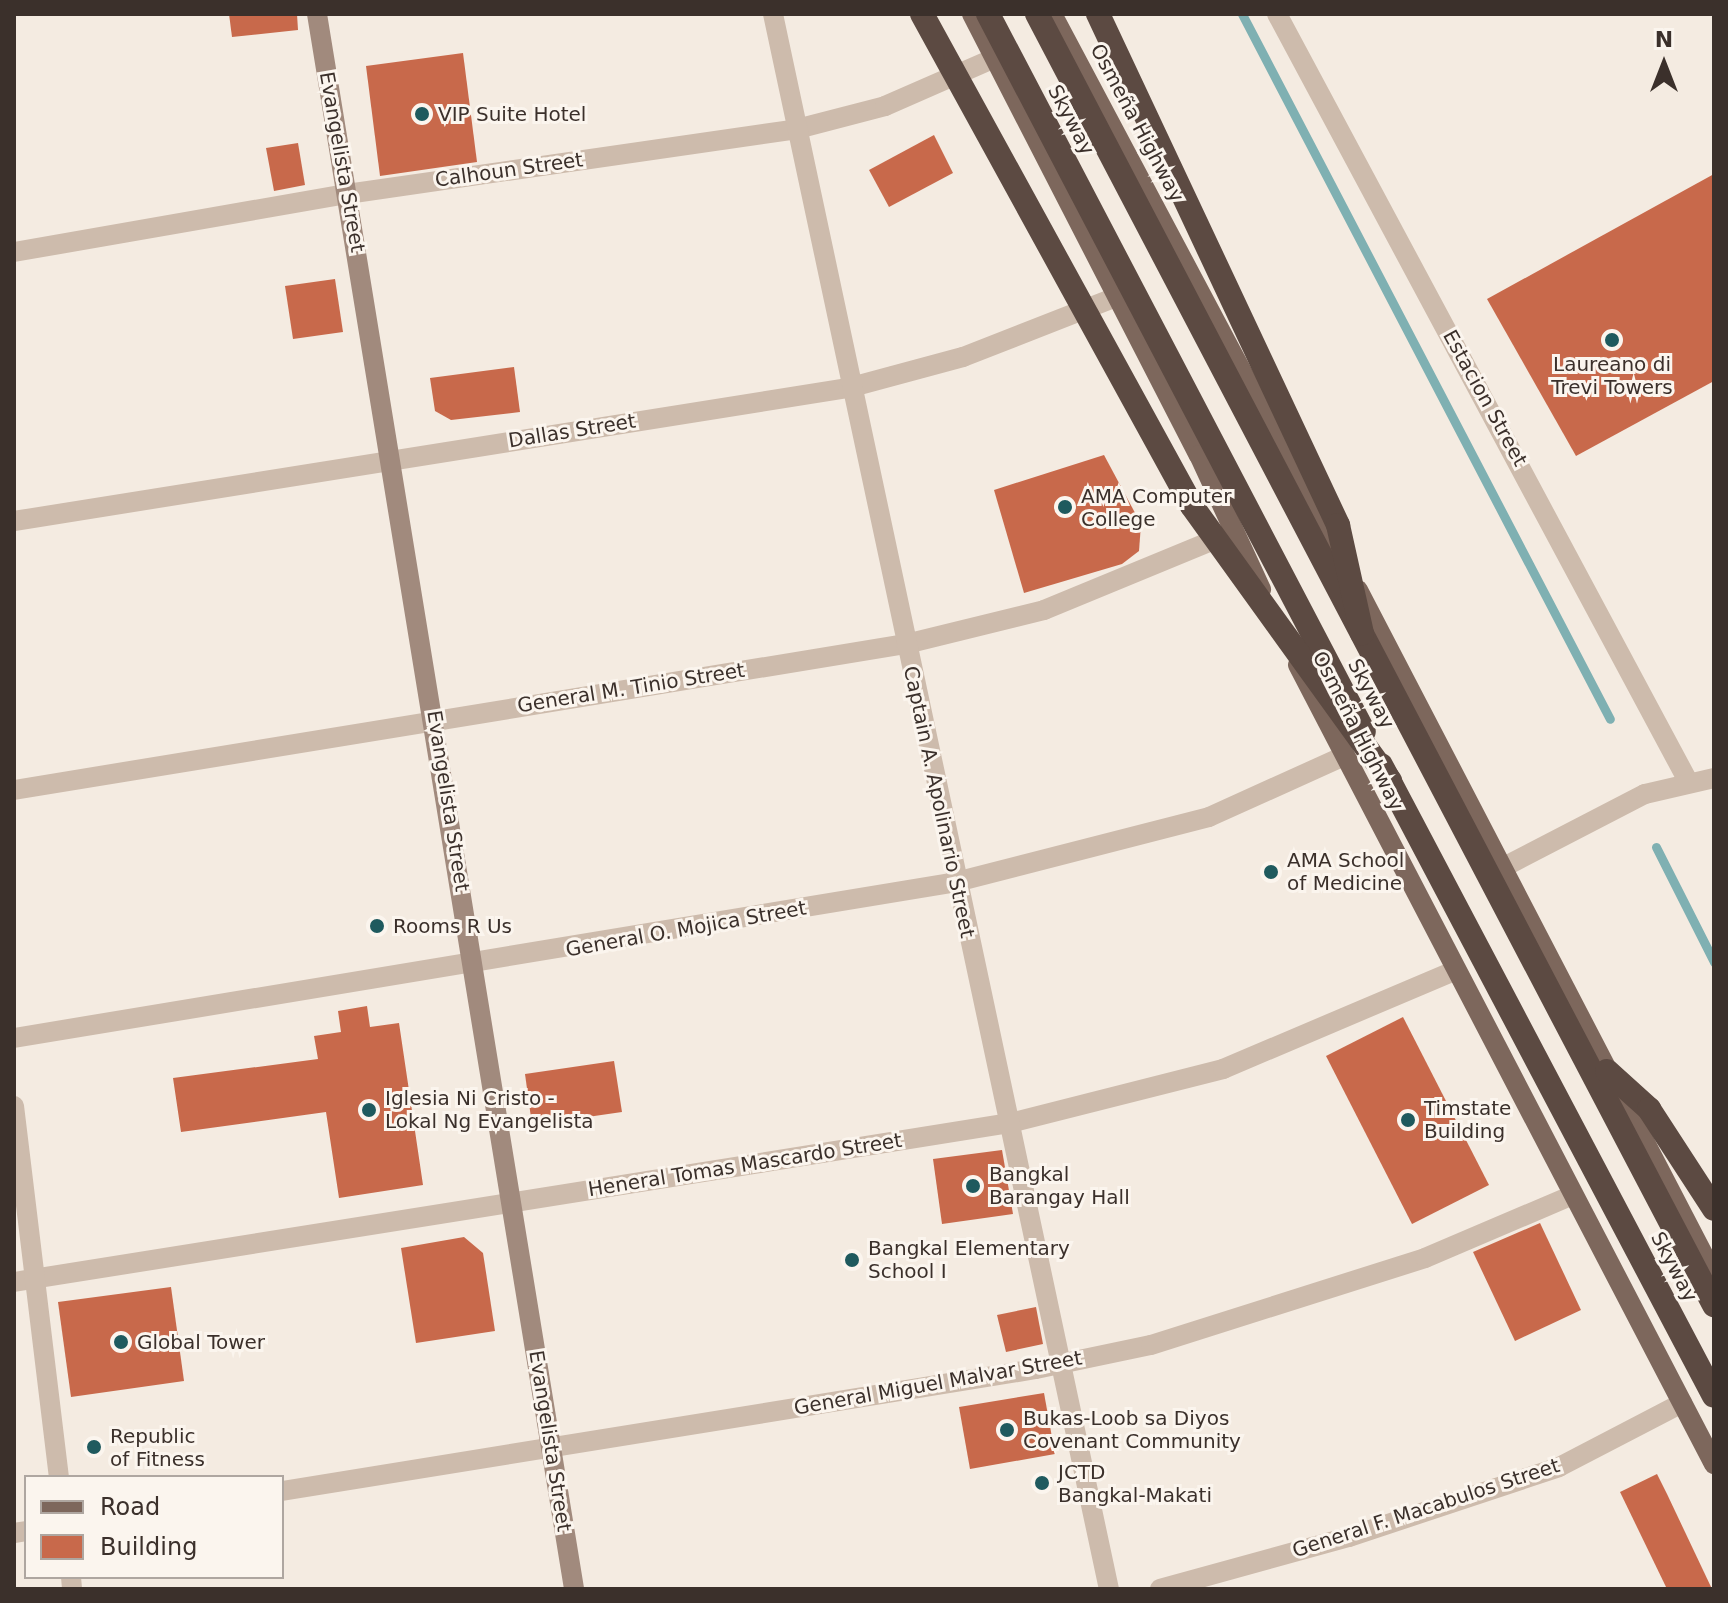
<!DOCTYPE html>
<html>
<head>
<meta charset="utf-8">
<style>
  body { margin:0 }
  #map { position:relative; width:1728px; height:1603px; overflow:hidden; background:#f4ebe1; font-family:"DejaVu Sans",sans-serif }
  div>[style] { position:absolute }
  .stream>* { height:9px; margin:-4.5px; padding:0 4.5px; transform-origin:4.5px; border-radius:4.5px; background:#7fb0b2 }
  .building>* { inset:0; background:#c8694b }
  .minor>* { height:20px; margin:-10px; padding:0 10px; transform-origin:10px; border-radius:10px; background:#cdbbac }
  .tertiary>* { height:20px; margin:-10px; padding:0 10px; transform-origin:10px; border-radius:10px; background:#cdbbac }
  .secondary>* { height:20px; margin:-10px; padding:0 10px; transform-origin:10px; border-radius:10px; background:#a18a7d }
  .primary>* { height:20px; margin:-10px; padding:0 10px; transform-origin:10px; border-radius:10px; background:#7d675c }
  .motorway>* { height:24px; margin:-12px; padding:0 12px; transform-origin:12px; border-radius:12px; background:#5c4a42 }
  .motorway-bridge>* { height:24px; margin:-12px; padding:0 12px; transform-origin:12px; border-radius:12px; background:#5c4a42 }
  .dots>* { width:22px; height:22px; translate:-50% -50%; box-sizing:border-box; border:4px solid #fbf5ee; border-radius:50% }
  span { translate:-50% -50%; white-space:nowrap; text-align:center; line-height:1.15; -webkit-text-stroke:6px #fbf5ee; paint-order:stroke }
  .poi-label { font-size:20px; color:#3b302b }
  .left { translate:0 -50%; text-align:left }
  .street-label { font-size:20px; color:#3b302b }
  .frame { position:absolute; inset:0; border:16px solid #3b302b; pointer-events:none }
  .legend { position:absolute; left:24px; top:1475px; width:260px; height:104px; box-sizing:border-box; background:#fbf5ee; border:2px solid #aea6a0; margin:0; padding:10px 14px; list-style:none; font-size:24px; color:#3b302b }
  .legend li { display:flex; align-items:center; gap:16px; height:40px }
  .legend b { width:40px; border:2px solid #aea6a0 }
  .north { position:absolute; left:1624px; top:24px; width:80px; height:80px; -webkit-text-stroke:6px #fbf5ee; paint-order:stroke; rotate:0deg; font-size:22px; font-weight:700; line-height:32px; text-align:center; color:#3b302b }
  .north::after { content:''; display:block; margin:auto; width:28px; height:36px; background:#3b302b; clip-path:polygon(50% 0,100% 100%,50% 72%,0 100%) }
</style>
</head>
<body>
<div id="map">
  <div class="stream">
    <i style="left:1242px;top:14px;width:795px;rotate:62.44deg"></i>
    <i style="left:1656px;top:847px;width:129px;rotate:63.2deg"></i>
  </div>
  <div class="building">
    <i style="clip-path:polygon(229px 14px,297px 14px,298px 30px,232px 37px)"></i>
    <i style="clip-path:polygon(463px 53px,477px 162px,380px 176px,366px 66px)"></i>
    <i style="clip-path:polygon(934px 135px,953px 173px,889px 207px,869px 170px)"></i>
    <i style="clip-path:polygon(298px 143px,305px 185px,274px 191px,266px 148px)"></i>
    <i style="clip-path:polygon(1714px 174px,1714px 381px,1576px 456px,1487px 299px)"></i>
    <i style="clip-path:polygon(335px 279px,343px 332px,293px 339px,285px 286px)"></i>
    <i style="clip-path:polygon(514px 367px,520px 412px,451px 420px,435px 411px,430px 378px)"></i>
    <i style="clip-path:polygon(1104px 455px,1141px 524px,1139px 551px,1122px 564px,1024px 593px,994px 490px)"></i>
    <i style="clip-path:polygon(367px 1006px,370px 1027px,399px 1023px,423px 1185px,339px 1198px,326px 1112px,181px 1132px,173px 1078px,318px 1059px,314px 1036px,341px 1032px,338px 1011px)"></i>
    <i style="clip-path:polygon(1403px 1017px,1489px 1185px,1412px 1224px,1326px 1056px)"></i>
    <i style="clip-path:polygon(614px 1061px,622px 1112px,532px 1125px,525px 1074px)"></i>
    <i style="clip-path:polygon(1002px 1150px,1013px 1214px,942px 1224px,933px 1159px)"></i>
    <i style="clip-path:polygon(1540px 1223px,1581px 1310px,1515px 1341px,1473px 1252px)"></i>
    <i style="clip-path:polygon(464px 1237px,483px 1253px,495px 1331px,416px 1343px,401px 1248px)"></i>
    <i style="clip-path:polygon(171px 1287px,184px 1381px,71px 1397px,58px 1302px)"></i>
    <i style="clip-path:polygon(1036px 1307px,1043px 1344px,1006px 1352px,997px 1315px)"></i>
    <i style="clip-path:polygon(1044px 1393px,1055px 1454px,970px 1469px,959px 1407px)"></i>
    <i style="clip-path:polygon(1657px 1474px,1667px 1494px,1712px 1589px,1667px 1589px,1620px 1492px)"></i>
  </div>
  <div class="minor">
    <i style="left:1277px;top:14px;width:872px;rotate:61.82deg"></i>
    <i style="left:14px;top:252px;width:338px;rotate:-9.9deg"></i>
    <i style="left:347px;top:194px;width:455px;rotate:-8.2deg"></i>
    <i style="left:797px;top:129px;width:91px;rotate:-14.6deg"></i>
    <i style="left:885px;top:106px;width:120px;rotate:-23.6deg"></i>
    <i style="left:14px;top:521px;width:845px;rotate:-9.06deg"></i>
    <i style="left:848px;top:388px;width:119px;rotate:-15.1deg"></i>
    <i style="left:963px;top:357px;width:168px;rotate:-21.4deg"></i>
    <i style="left:14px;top:790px;width:904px;rotate:-9.3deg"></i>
    <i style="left:906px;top:644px;width:142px;rotate:-13.8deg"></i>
    <i style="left:1044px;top:610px;width:202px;rotate:-22.4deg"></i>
    <i style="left:14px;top:1038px;width:955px;rotate:-9.4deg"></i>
    <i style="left:956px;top:882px;width:261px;rotate:-14.4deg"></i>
    <i style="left:1209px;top:817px;width:146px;rotate:-24.3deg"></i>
    <i style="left:14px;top:1282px;width:1009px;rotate:-9.07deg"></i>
    <i style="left:1010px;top:1123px;width:220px;rotate:-14.2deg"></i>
    <i style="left:1223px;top:1069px;width:251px;rotate:-23deg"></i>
    <i style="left:282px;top:1491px;width:764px;rotate:-9.19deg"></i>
    <i style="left:1036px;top:1369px;width:117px;rotate:-11.8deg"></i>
    <i style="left:1151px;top:1345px;width:287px;rotate:-17.6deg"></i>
    <i style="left:1425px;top:1258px;width:161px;rotate:-23.1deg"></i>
    <i style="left:14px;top:1533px;width:12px;rotate:-9deg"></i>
    <i style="left:1160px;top:1589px;width:196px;rotate:-15.4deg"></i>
    <i style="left:1349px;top:1537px;width:221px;rotate:-18.4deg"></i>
    <i style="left:1559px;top:1467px;width:139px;rotate:-27.5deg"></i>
  </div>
  <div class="tertiary">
    <i style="left:773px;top:14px;width:1610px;rotate:77.96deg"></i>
    <i style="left:1502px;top:868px;width:161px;rotate:-27.4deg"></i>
    <i style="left:1645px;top:794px;width:71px;rotate:-13.1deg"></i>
    <i style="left:14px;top:1106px;width:374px;rotate:83.1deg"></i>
    <i style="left:71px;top:1577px;width:12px;rotate:85deg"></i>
  </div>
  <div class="secondary">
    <i style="left:317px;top:14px;width:1596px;rotate:80.73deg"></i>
  </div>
  <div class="primary">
    <i style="left:972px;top:14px;width:496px;rotate:62.8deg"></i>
    <i style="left:1199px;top:455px;width:148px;rotate:65.2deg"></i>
    <i style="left:1052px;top:14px;width:612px;rotate:62.01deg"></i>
    <i style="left:1358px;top:590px;width:772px;rotate:62.54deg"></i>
    <i style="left:1298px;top:665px;width:901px;rotate:62.5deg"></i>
  </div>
  <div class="motorway">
    <i style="left:988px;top:14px;width:810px;rotate:62.36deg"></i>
    <i style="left:1037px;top:14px;width:1458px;rotate:62.33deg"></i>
    <i style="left:1381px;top:765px;width:713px;rotate:62.18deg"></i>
    <i style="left:1607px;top:1071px;width:57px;rotate:42.1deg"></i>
    <i style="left:1649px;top:1109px;width:119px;rotate:57deg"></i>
  </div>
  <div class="motorway-bridge">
    <i style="left:922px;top:14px;width:561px;rotate:61.24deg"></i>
    <i style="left:1192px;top:506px;width:339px;rotate:54.2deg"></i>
    <i style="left:1098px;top:14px;width:565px;rotate:64.84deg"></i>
    <i style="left:1338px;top:525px;width:111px;rotate:77.5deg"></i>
  </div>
  <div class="dots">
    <i style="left:422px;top:114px;background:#1f5a5e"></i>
    <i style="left:1612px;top:340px;background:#1f5a5e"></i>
    <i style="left:1065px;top:507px;background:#1f5a5e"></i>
    <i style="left:1271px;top:872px;background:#1f5a5e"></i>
    <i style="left:377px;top:926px;background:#1f5a5e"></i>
    <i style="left:369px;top:1110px;background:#1f5a5e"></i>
    <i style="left:1408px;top:1120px;background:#1f5a5e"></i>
    <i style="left:973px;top:1186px;background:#1f5a5e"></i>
    <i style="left:852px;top:1260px;background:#1f5a5e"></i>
    <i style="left:121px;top:1342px;background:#1f5a5e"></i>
    <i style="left:1007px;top:1430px;background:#1f5a5e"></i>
    <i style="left:94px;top:1447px;background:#1f5a5e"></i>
    <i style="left:1042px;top:1483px;background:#1f5a5e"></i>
  </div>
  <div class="poi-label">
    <span class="left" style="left:438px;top:114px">VIP Suite Hotel</span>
    <span style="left:1612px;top:376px">Laureano di<br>Trevi Towers</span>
    <span class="left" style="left:1081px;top:508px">AMA Computer<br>College</span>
    <span class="left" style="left:1287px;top:872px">AMA School<br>of Medicine</span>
    <span class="left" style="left:393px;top:926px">Rooms R Us</span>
    <span class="left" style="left:385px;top:1110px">Iglesia Ni Cristo -<br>Lokal Ng Evangelista</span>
    <span class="left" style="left:1424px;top:1120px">Timstate<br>Building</span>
    <span class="left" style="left:989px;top:1186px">Bangkal<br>Barangay Hall</span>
    <span class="left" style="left:868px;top:1260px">Bangkal Elementary<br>School Ⅰ</span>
    <span class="left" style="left:137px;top:1342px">Global Tower</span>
    <span class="left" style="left:1023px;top:1430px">Bukas-Loob sa Diyos<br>Covenant Community</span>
    <span class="left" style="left:110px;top:1448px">Republic<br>of Fitness</span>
    <span class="left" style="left:1058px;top:1484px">JCTD<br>Bangkal-Makati</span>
  </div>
  <div class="street-label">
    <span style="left:1071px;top:120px;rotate:62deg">Skyway</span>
    <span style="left:1137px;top:123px;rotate:62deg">Osmeña Highway</span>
    <span style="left:342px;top:162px;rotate:80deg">Evangelista Street</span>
    <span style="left:509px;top:170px;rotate:-8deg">Calhoun Street</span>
    <span style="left:1485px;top:398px;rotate:61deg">Estacion Street</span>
    <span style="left:572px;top:431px;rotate:-9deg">Dallas Street</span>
    <span style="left:631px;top:688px;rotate:-9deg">General M. Tinio Street</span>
    <span style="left:1371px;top:694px;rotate:62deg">Skyway</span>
    <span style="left:1358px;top:731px;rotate:63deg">Osmeña Highway</span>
    <span style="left:448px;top:801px;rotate:81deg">Evangelista Street</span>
    <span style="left:939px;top:802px;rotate:78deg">Captain A. Apolinario Street</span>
    <span style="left:686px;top:929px;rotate:-10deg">General O. Mojica Street</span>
    <span style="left:745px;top:1165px;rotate:-9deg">Heneral Tomas Mascardo Street</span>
    <span style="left:1674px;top:1267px;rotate:62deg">Skyway</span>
    <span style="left:938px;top:1383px;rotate:-10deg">General Miguel Malvar Street</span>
    <span style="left:550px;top:1441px;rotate:81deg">Evangelista Street</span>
    <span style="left:1426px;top:1508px;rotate:-18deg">General F. Macabulos Street</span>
  </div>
  <div class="frame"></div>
  <ul class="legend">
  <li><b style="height:10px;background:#7d675c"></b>Road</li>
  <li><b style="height:22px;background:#c8694b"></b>Building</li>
  </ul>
  <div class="north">N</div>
</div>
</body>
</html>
